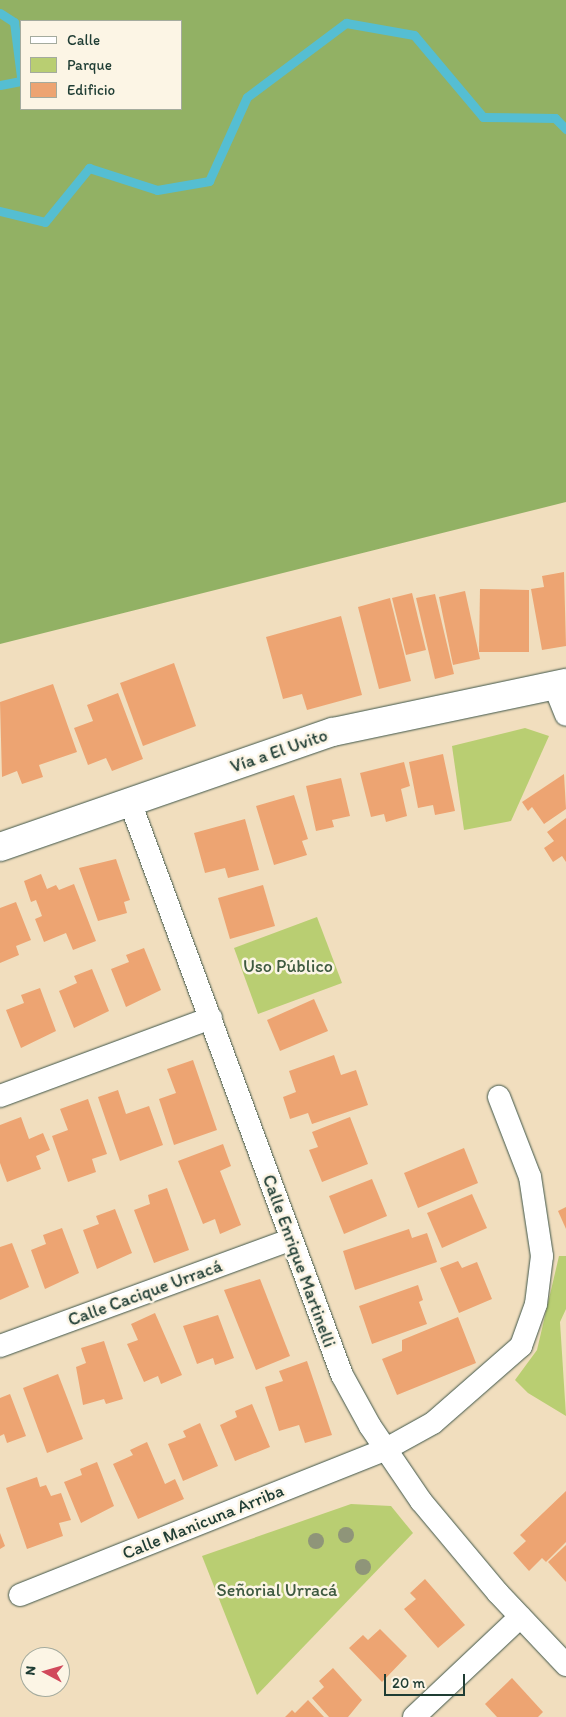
<!DOCTYPE html>
<html>
<head>
<meta charset="utf-8">
<style>
  body { margin:0 }
  #map { position:relative; width:566px; height:1717px; overflow:hidden; background:#f1debe; font-family:Itim,sans-serif }
  div>[style] { position:absolute }
  .green>* { inset:0; background:#b9ce72 }
  .forest>* { inset:0; background:#92b164 }
  .stream>* { height:9px; margin:-4.5px; padding:0 4.5px; transform-origin:4.5px; border-radius:4.5px; background:#55bed2 }
  .building>* { inset:0; background:#eda472 }
  .roads { filter:drop-shadow(0 0 1px #3e5549) drop-shadow(0 0 1px #3e5549) }
  .minor>* { height:22px; margin:-11px; padding:0 11px; transform-origin:11px; border-radius:11px; background:#fff }
  .tertiary>* { height:28px; margin:-14px; padding:0 14px; transform-origin:14px; border-radius:14px; background:#fff }
  .trees>* { width:16px; height:16px; margin:-8px; border-radius:50%; background:#8f9579 }
  span { translate:-50% -50%; white-space:nowrap; text-align:center; line-height:1.15; -webkit-text-stroke:5px #fcf5e5; paint-order:stroke }
  .street-label { font-size:18px; color:#1f3d34 }
  .park-label { font-size:18px; color:#3e5a40 }
  .legend { position:absolute; left:20px; top:20px; width:162px; height:90px; box-sizing:border-box; background:#fcf5e5; border:1px solid #a4ab9e; margin:0; padding:6px 9px; list-style:none; font-size:15px; color:#1f3d34 }
  .legend li { display:flex; align-items:center; gap:10px; height:25px }
  .legend b { width:25px; border:1px solid #a4ab9e }
  .north { position:absolute; left:20px; top:1647px; width:50px; height:50px; box-sizing:border-box; background:#fcf5e5; border:1px solid #a4ab9e; border-radius:50%; rotate:276deg; font-size:14px; font-weight:700; line-height:20px; text-align:center; color:#1f3d34 }
  .north::after { content:''; display:block; margin:auto; width:18px; height:22px; background:#d1495b; clip-path:polygon(50% 0,100% 100%,50% 72%,0 100%) }
  .scale { position:absolute; left:384px; top:1674px; width:81px; height:22px; box-sizing:border-box; border:2px solid #1f3d34; border-top:0; padding-left:6px; font-size:15px; line-height:18px; white-space:nowrap; color:#1f3d34; -webkit-text-stroke:4px #fcf5e5; paint-order:stroke }
</style>
</head>
<body>
<div id="map">
  <div class="green">
    <i style="clip-path:polygon(525px 728px,549px 736px,511px 821px,464px 830px,452px 746px)"></i>
    <i style="clip-path:polygon(317px 917px,342px 983px,258px 1014px,234px 948px)"></i>
    <i style="clip-path:polygon(559px 1256px,566px 1256px,566px 1309px,560px 1322px,566px 1416px,528px 1393px,515px 1380px,537px 1350px)"></i>
    <i style="clip-path:polygon(351px 1504px,391px 1506px,413px 1533px,257px 1695px,202px 1556px)"></i>
  </div>
  <div class="forest">
    <i style="clip-path:polygon(evenodd,0 0,566px 0,566px 502px,0 644px,0 0,21px 21px,181px 21px,181px 109px,21px 109px,21px 21px)"></i>
  </div>
  <div class="stream">
    <i style="left:0;top:13px;width:17px;rotate:33deg"></i>
    <i style="left:14px;top:22px;width:55px;rotate:82.7deg"></i>
    <i style="left:0;top:85px;width:21px;rotate:-11deg"></i>
    <i style="left:0;top:211px;width:46px;rotate:13.7deg"></i>
    <i style="left:45px;top:222px;width:70px;rotate:-50.8deg"></i>
    <i style="left:89px;top:168px;width:71px;rotate:17.9deg"></i>
    <i style="left:157px;top:190px;width:53px;rotate:-9.8deg"></i>
    <i style="left:209px;top:181px;width:92px;rotate:-65.7deg"></i>
    <i style="left:247px;top:97px;width:124px;rotate:-36.8deg"></i>
    <i style="left:346px;top:23px;width:69px;rotate:10deg"></i>
    <i style="left:414px;top:35px;width:107px;rotate:49.9deg"></i>
    <i style="left:483px;top:117px;width:72px;rotate:0.8deg"></i>
    <i style="left:555px;top:118px;width:16px;rotate:45deg"></i>
  </div>
  <div class="building">
    <i style="clip-path:polygon(564px 572px,566px 646px,542px 650px,531px 589px,544px 587px,542px 576px)"></i>
    <i style="clip-path:polygon(480px 589px,529px 590px,529px 652px,479px 652px)"></i>
    <i style="clip-path:polygon(465px 591px,480px 659px,453px 665px,439px 597px)"></i>
    <i style="clip-path:polygon(412px 593px,426px 650px,406px 655px,392px 598px)"></i>
    <i style="clip-path:polygon(435px 594px,454px 674px,435px 679px,416px 598px)"></i>
    <i style="clip-path:polygon(390px 598px,411px 681px,379px 689px,358px 607px)"></i>
    <i style="clip-path:polygon(341px 616px,362px 695px,307px 710px,302px 694px,283px 699px,266px 637px)"></i>
    <i style="clip-path:polygon(174px 663px,196px 726px,143px 746px,120px 683px)"></i>
    <i style="clip-path:polygon(53px 684px,77px 752px,39px 765px,43px 777px,22px 784px,17px 771px,2px 777px,0 702px)"></i>
    <i style="clip-path:polygon(118px 693px,143px 759px,112px 771px,106px 758px,88px 765px,74px 728px,93px 721px,87px 705px)"></i>
    <i style="clip-path:polygon(443px 754px,455px 811px,435px 815px,433px 805px,418px 808px,409px 762px)"></i>
    <i style="clip-path:polygon(404px 762px,410px 786px,401px 789px,407px 816px,386px 822px,384px 814px,371px 817px,360px 773px)"></i>
    <i style="clip-path:polygon(564px 774px,566px 809px,544px 824px,532px 807px,528px 811px,522px 802px)"></i>
    <i style="clip-path:polygon(341px 778px,350px 816px,332px 820px,334px 827px,316px 831px,306px 786px)"></i>
    <i style="clip-path:polygon(294px 795px,308px 839px,302px 841px,307px 855px,274px 865px,256px 806px)"></i>
    <i style="clip-path:polygon(566px 818px,566px 862px,562px 856px,553px 862px,544px 848px,554px 841px,547px 832px)"></i>
    <i style="clip-path:polygon(245px 819px,259px 870px,228px 878px,225px 868px,205px 873px,194px 833px)"></i>
    <i style="clip-path:polygon(116px 859px,130px 900px,124px 902px,127px 913px,98px 921px,79px 868px)"></i>
    <i style="clip-path:polygon(41px 874px,47px 889px,56px 885px,59px 890px,74px 884px,96px 941px,73px 950px,66px 933px,44px 942px,35px 919px,42px 916px,36px 900px,31px 902px,24px 881px)"></i>
    <i style="clip-path:polygon(263px 885px,275px 926px,230px 939px,218px 898px)"></i>
    <i style="clip-path:polygon(16px 902px,31px 940px,16px 946px,19px 955px,0 963px,0 908px)"></i>
    <i style="clip-path:polygon(144px 948px,161px 990px,126px 1007px,111px 969px,129px 962px,126px 955px)"></i>
    <i style="clip-path:polygon(92px 969px,109px 1011px,74px 1028px,59px 991px,77px 983px,74px 976px)"></i>
    <i style="clip-path:polygon(40px 988px,56px 1031px,21px 1048px,6px 1010px,24px 1003px,21px 995px)"></i>
    <i style="clip-path:polygon(314px 999px,328px 1031px,280px 1051px,267px 1020px)"></i>
    <i style="clip-path:polygon(334px 1055px,341px 1075px,356px 1070px,368px 1105px,312px 1124px,308px 1113px,290px 1119px,283px 1097px,296px 1092px,289px 1071px)"></i>
    <i style="clip-path:polygon(193px 1060px,217px 1130px,174px 1145px,159px 1099px,176px 1093px,167px 1069px)"></i>
    <i style="clip-path:polygon(118px 1090px,126px 1114px,149px 1106px,163px 1145px,120px 1161px,98px 1097px)"></i>
    <i style="clip-path:polygon(88px 1099px,107px 1154px,92px 1159px,96px 1172px,68px 1182px,52px 1136px,68px 1130px,60px 1109px)"></i>
    <i style="clip-path:polygon(21px 1117px,29px 1139px,43px 1133px,50px 1150px,36px 1156px,41px 1169px,7px 1182px,0 1163px,0 1125px)"></i>
    <i style="clip-path:polygon(350px 1117px,368px 1164px,322px 1182px,309px 1150px,318px 1147px,312px 1132px)"></i>
    <i style="clip-path:polygon(223px 1144px,231px 1166px,220px 1171px,241px 1225px,220px 1234px,215px 1219px,203px 1224px,178px 1161px)"></i>
    <i style="clip-path:polygon(464px 1148px,478px 1183px,418px 1208px,404px 1173px)"></i>
    <i style="clip-path:polygon(372px 1179px,387px 1216px,344px 1234px,329px 1196px)"></i>
    <i style="clip-path:polygon(167px 1188px,189px 1250px,154px 1263px,134px 1210px,150px 1204px,148px 1195px)"></i>
    <i style="clip-path:polygon(472px 1194px,487px 1228px,442px 1248px,427px 1213px)"></i>
    <i style="clip-path:polygon(566px 1207px,566px 1229px,558px 1211px)"></i>
    <i style="clip-path:polygon(115px 1209px,132px 1253px,97px 1269px,83px 1230px,99px 1224px,96px 1216px)"></i>
    <i style="clip-path:polygon(62px 1228px,79px 1273px,45px 1289px,31px 1250px,46px 1244px,43px 1235px)"></i>
    <i style="clip-path:polygon(409px 1229px,412px 1238px,427px 1233px,437px 1262px,355px 1290px,343px 1251px)"></i>
    <i style="clip-path:polygon(12px 1243px,29px 1287px,0 1300px,0 1247px)"></i>
    <i style="clip-path:polygon(458px 1261px,462px 1268px,477px 1262px,492px 1299px,459px 1313px,440px 1268px)"></i>
    <i style="clip-path:polygon(260px 1279px,290px 1356px,256px 1370px,224px 1290px)"></i>
    <i style="clip-path:polygon(418px 1285px,423px 1300px,419px 1302px,427px 1324px,372px 1344px,359px 1306px)"></i>
    <i style="clip-path:polygon(155px 1313px,182px 1375px,161px 1384px,158px 1376px,144px 1382px,127px 1344px,138px 1340px,131px 1324px)"></i>
    <i style="clip-path:polygon(218px 1315px,234px 1358px,215px 1365px,213px 1358px,197px 1364px,183px 1326px)"></i>
    <i style="clip-path:polygon(458px 1317px,476px 1363px,397px 1395px,382px 1359px,402px 1351px,402px 1340px)"></i>
    <i style="clip-path:polygon(104px 1341px,123px 1399px,106px 1404px,104px 1399px,83px 1405px,76px 1367px,86px 1363px,81px 1348px)"></i>
    <i style="clip-path:polygon(307px 1361px,332px 1435px,305px 1443px,299px 1425px,279px 1431px,265px 1387px,283px 1381px,279px 1371px)"></i>
    <i style="clip-path:polygon(58px 1374px,83px 1439px,47px 1453px,23px 1388px)"></i>
    <i style="clip-path:polygon(10px 1394px,26px 1436px,7px 1443px,4px 1434px,0 1436px,0 1398px)"></i>
    <i style="clip-path:polygon(252px 1404px,270px 1447px,235px 1461px,220px 1425px,237px 1417px,235px 1411px)"></i>
    <i style="clip-path:polygon(200px 1423px,218px 1466px,183px 1481px,168px 1444px,186px 1437px,183px 1431px)"></i>
    <i style="clip-path:polygon(147px 1442px,165px 1484px,175px 1479px,184px 1499px,138px 1519px,113px 1464px,133px 1455px,130px 1450px)"></i>
    <i style="clip-path:polygon(97px 1462px,114px 1506px,81px 1523px,64px 1482px,82px 1475px,80px 1469px)"></i>
    <i style="clip-path:polygon(37px 1477px,40px 1487px,46px 1485px,51px 1496px,61px 1493px,71px 1520px,59px 1523px,63px 1536px,27px 1549px,6px 1488px)"></i>
    <i style="clip-path:polygon(566px 1491px,566px 1542px,546px 1562px,542px 1558px,529px 1571px,513px 1553px,526px 1541px,520px 1535px)"></i>
    <i style="clip-path:polygon(0 1533px,5px 1546px,0 1549px)"></i>
    <i style="clip-path:polygon(566px 1545px,566px 1582px,548px 1562px)"></i>
    <i style="clip-path:polygon(425px 1579px,465px 1625px,438px 1648px,404px 1609px,416px 1599px,410px 1593px)"></i>
    <i style="clip-path:polygon(380px 1629px,407px 1656px,382px 1682px,349px 1648px,363px 1635px,368px 1640px)"></i>
    <i style="clip-path:polygon(333px 1668px,362px 1700px,348px 1717px,329px 1717px,312px 1698px,324px 1687px,319px 1681px)"></i>
    <i style="clip-path:polygon(512px 1678px,543px 1712px,538px 1717px,497px 1717px,485px 1704px)"></i>
    <i style="clip-path:polygon(308px 1700px,324px 1717px,285px 1717px,292px 1710px,295px 1713px)"></i>
  </div>
  <div class="roads">
    <div class="minor">
      <i style="left:554px;top:685px;width:32px;rotate:68deg"></i>
      <i style="left:130px;top:802px;width:611px;rotate:69.7deg"></i>
      <i style="left:342px;top:1375px;width:58px;rotate:61.2deg"></i>
      <i style="left:370px;top:1426px;width:91px;rotate:55.8deg"></i>
      <i style="left:421px;top:1501px;width:120px;rotate:50.1deg"></i>
      <i style="left:498px;top:1593px;width:99px;rotate:46.6deg"></i>
      <i style="left:0;top:1096px;width:225px;rotate:-20.3deg"></i>
      <i style="left:0;top:1346px;width:309px;rotate:-20.1deg"></i>
      <i style="left:20px;top:1595px;width:394px;rotate:-21.7deg"></i>
      <i style="left:386px;top:1449px;width:54px;rotate:-29deg"></i>
      <i style="left:433px;top:1423px;width:117px;rotate:-41.2deg"></i>
      <i style="left:521px;top:1346px;width:45px;rotate:-70.3deg"></i>
      <i style="left:536px;top:1304px;width:48px;rotate:-82.9deg"></i>
      <i style="left:542px;top:1256px;width:80px;rotate:-98.6deg"></i>
      <i style="left:530px;top:1177px;width:86px;rotate:-111.2deg"></i>
      <i style="left:414px;top:1717px;width:146px;rotate:-43.3deg"></i>
    </div>
    <div class="tertiary">
      <i style="left:0;top:847px;width:352px;rotate:-19.1deg"></i>
      <i style="left:333px;top:732px;width:238px;rotate:-11.9deg"></i>
    </div>
  </div>
  <div class="trees">
    <i style="left:346px;top:1535px"></i>
    <i style="left:316px;top:1541px"></i>
    <i style="left:363px;top:1567px"></i>
  </div>
  <div class="street-label">
    <span style="left:279px;top:751px;rotate:-19deg">Vía a El Uvito</span>
    <span style="left:299px;top:1261px;rotate:70deg">Calle Enrique Martinelli</span>
    <span style="left:145px;top:1293px;rotate:-20deg">Calle Cacique Urracá</span>
    <span style="left:203px;top:1522px;rotate:-22deg">Calle Manicuna Arriba</span>
  </div>
  <div class="park-label">
    <span style="left:288px;top:966px">Uso Público</span>
    <span style="left:277px;top:1590px">Señorial Urracá</span>
  </div>
  <ul class="legend">
  <li><b style="height:6px;background:#fff"></b>Calle</li>
  <li><b style="height:14px;background:#b9ce72"></b>Parque</li>
  <li><b style="height:14px;background:#eda472"></b>Edificio</li>
  </ul>
  <div class="north">N</div>
  <div class="scale">20 m</div>
</div>
</body>
</html>
